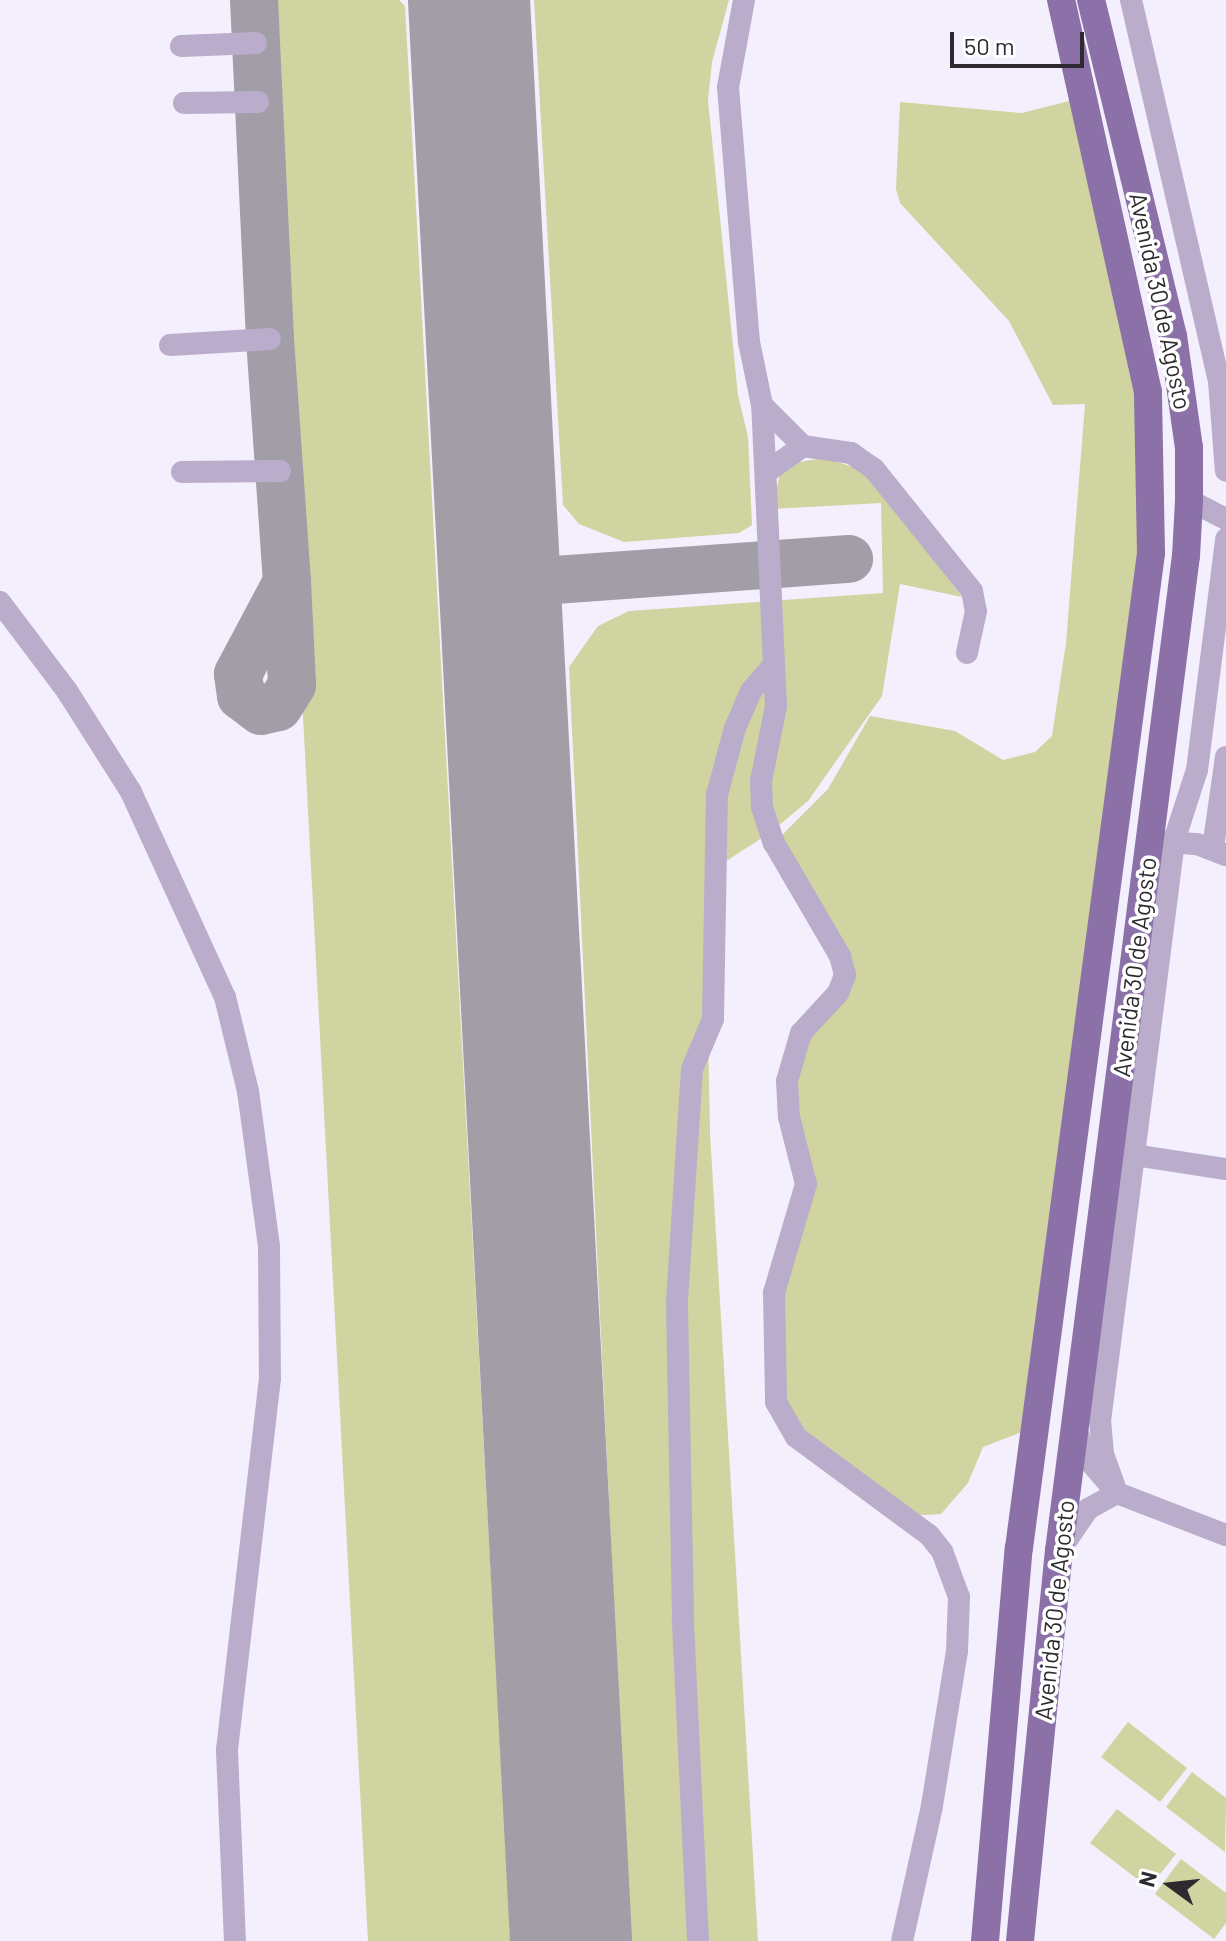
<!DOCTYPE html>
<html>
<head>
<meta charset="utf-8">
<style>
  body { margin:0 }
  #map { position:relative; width:1226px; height:1941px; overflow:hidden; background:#f4effc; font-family:Barlow,sans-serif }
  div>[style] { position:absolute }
  .green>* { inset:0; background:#d0d4a0 }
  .taxiway>* { height:48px; margin:-24px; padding:0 24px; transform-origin:24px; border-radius:24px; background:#a29ea7 }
  .runway>* { height:122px; margin:-61px; padding:0 61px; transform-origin:61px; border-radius:61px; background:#a29ea7 }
  .minor>* { height:22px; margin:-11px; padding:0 11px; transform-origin:11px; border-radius:11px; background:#baaccb }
  .major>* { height:28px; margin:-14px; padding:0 14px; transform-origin:14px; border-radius:14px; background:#8c71a9 }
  span { translate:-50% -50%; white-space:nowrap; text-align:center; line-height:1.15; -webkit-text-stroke:7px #fff; paint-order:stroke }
  .street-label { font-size:24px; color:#2d2b2f }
  .north { position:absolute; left:1130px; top:1845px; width:80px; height:80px; -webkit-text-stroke:6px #fff; paint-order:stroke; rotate:285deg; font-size:22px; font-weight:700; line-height:32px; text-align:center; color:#2d2b2f }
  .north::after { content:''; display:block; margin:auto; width:28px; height:36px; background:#2d2b2f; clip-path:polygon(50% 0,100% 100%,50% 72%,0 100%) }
  .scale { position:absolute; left:950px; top:32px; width:134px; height:36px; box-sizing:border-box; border:4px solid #2d2b2f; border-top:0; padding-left:10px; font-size:24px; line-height:28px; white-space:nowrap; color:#2d2b2f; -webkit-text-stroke:6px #fff; paint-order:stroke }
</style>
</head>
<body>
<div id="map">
  <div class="green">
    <i style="clip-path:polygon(265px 0,399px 0,405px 6px,511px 1941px,368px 1941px)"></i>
    <i style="clip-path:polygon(534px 0,729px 0,712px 62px,708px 100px,738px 395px,748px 437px,752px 525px,739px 533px,624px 542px,579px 524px,563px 505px)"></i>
    <i style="clip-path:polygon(1085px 97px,1152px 446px,1037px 1426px,983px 1447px,968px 1483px,941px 1514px,908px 1516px,785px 1425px,772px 1319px,796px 1224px,791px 1058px,843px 986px,774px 843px,828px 789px,870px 716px,955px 731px,1003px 760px,1035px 752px,1052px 736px,1066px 643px,1085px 404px,1053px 405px,1009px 321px,900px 203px,896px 189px,900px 102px,1022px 113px)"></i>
    <i style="clip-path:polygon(825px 458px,856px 468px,882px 490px,962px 597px,900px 584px,882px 696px,808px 801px,771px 832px,705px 875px,710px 1133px,758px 1941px,630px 1941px,569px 667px,598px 626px,629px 611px,883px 593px,881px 503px,772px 509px,780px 474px,798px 462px)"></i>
    <i style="clip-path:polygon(1128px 1722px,1187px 1768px,1160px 1802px,1101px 1757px)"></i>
    <i style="clip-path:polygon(1192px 1772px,1226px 1798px,1225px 1852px,1166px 1807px)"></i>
    <i style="clip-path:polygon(1117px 1809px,1176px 1854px,1149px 1888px,1090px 1843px)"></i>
    <i style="clip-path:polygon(1181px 1859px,1226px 1893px,1226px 1923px,1214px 1939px,1155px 1894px)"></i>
  </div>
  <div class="taxiway">
    <i style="left:254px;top:0;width:339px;rotate:87.3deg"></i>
    <i style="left:270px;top:339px;width:244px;rotate:86deg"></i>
    <i style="left:287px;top:582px;width:103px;rotate:87.2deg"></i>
    <i style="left:292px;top:685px;width:26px;rotate:122deg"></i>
    <i style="left:278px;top:707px;width:17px;rotate:167deg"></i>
    <i style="left:261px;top:711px;width:25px;rotate:-143deg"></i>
    <i style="left:241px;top:696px;width:22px;rotate:-98deg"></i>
    <i style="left:238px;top:674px;width:104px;rotate:-62deg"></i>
    <i style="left:440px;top:0;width:34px;rotate:30deg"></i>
    <i style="left:499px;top:584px;width:351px;rotate:-4.1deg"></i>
  </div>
  <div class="runway">
    <i style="left:469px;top:0;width:1944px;rotate:86.99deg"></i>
  </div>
  <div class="minor">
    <i style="left:744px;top:0;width:88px;rotate:100.4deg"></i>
    <i style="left:728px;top:87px;width:256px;rotate:85.3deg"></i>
    <i style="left:749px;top:342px;width:64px;rotate:78.3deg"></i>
    <i style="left:762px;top:405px;width:58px;rotate:45deg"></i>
    <i style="left:1131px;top:0;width:391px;rotate:77deg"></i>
    <i style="left:1219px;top:381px;width:90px;rotate:85.6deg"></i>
    <i style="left:181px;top:46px;width:75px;rotate:-2.3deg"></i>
    <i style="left:184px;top:103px;width:74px;rotate:-0.8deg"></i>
    <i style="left:170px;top:345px;width:100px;rotate:-3.4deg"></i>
    <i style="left:768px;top:471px;width:43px;rotate:-35.5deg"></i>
    <i style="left:803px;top:446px;width:49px;rotate:8.3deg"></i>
    <i style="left:851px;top:453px;width:28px;rotate:35deg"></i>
    <i style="left:874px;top:469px;width:156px;rotate:51.2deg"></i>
    <i style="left:972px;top:591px;width:20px;rotate:79deg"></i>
    <i style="left:976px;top:611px;width:43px;rotate:102.1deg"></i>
    <i style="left:182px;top:472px;width:98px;rotate:-0.6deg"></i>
    <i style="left:1189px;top:500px;width:42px;rotate:27.2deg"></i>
    <i style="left:0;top:602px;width:111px;rotate:53deg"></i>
    <i style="left:67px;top:691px;width:120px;rotate:57.6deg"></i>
    <i style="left:131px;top:792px;width:226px;rotate:65.4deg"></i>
    <i style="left:225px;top:997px;width:97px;rotate:76.3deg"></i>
    <i style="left:248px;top:1091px;width:157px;rotate:82.3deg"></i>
    <i style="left:269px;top:1247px;width:131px;rotate:89.6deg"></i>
    <i style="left:270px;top:1378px;width:375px;rotate:96.6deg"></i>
    <i style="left:227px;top:1751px;width:190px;rotate:87.6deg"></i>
    <i style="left:774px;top:665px;width:41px;rotate:87.2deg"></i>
    <i style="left:776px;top:706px;width:76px;rotate:101.3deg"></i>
    <i style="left:761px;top:781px;width:26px;rotate:88deg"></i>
    <i style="left:762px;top:807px;width:38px;rotate:72deg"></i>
    <i style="left:774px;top:843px;width:131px;rotate:59.7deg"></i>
    <i style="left:840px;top:956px;width:20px;rotate:75deg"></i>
    <i style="left:845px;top:975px;width:19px;rotate:111deg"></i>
    <i style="left:838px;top:993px;width:54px;rotate:132.8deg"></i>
    <i style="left:801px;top:1033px;width:50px;rotate:106.3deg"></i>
    <i style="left:787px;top:1081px;width:36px;rotate:87deg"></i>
    <i style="left:789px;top:1117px;width:69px;rotate:75.8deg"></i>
    <i style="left:806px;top:1184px;width:114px;rotate:106.4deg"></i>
    <i style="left:774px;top:1293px;width:109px;rotate:88.9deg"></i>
    <i style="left:776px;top:1402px;width:40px;rotate:60.3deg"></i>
    <i style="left:796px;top:1437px;width:165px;rotate:36.4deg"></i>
    <i style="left:929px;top:1535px;width:21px;rotate:51deg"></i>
    <i style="left:942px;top:1551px;width:49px;rotate:69.7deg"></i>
    <i style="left:959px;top:1597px;width:54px;rotate:92.1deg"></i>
    <i style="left:957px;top:1651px;width:157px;rotate:99.2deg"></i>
    <i style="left:932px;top:1806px;width:138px;rotate:102.5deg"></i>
    <i style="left:1159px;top:841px;width:38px;rotate:5deg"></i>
    <i style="left:1197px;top:844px;width:31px;rotate:21deg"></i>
    <i style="left:1213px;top:848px;width:92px;rotate:-81.9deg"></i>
    <i style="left:1134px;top:1155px;width:93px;rotate:8.7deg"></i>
    <i style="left:1076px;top:1428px;width:31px;rotate:71deg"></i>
    <i style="left:1086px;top:1457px;width:48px;rotate:49.3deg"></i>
    <i style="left:1117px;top:1493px;width:117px;rotate:21.1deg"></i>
    <i style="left:1117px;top:1493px;width:41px;rotate:-109.7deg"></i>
    <i style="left:1103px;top:1454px;width:33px;rotate:-95deg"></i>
    <i style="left:1100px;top:1421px;width:585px;rotate:-82.73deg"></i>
    <i style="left:1174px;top:841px;width:75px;rotate:-72.1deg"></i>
    <i style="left:1197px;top:770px;width:233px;rotate:-82.8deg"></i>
    <i style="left:1062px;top:1547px;width:46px;rotate:-55.6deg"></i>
    <i style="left:1088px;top:1509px;width:33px;rotate:-29deg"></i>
    <i style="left:698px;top:1941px;width:324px;rotate:-92.7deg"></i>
    <i style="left:683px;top:1617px;width:316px;rotate:-91.1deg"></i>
    <i style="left:677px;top:1301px;width:232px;rotate:-86.3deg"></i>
    <i style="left:692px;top:1069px;width:54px;rotate:-67.2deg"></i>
    <i style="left:713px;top:1019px;width:224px;rotate:-89deg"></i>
    <i style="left:717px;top:795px;width:69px;rotate:-75deg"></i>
    <i style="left:735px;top:728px;width:40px;rotate:-66.6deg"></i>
    <i style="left:751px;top:691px;width:35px;rotate:-49deg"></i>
    <i style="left:774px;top:665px;width:260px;rotate:-92.6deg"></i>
  </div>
  <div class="major">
    <i style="left:985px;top:1941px;width:394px;rotate:-85.1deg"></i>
    <i style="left:1019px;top:1548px;width:1004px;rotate:-82.44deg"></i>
    <i style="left:1151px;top:553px;width:161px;rotate:-91.1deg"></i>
    <i style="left:1148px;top:392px;width:402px;rotate:-102.5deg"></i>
    <i style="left:1020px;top:1941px;width:392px;rotate:-84.3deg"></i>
    <i style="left:1059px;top:1551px;width:1003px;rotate:-82.73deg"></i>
    <i style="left:1186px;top:556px;width:56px;rotate:-86.9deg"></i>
    <i style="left:1189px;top:500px;width:52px;rotate:-90deg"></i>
    <i style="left:1189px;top:448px;width:113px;rotate:-98.1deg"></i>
    <i style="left:1173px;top:336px;width:346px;rotate:-103.7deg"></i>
  </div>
  <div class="street-label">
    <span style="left:1161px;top:301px;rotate:78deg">Avenida 30 de Agosto</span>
    <span style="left:1134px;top:967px;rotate:-83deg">Avenida 30 de Agosto</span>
    <span style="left:1054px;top:1610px;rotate:-84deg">Avenida 30 de Agosto</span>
  </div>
  <div class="north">N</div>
  <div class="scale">50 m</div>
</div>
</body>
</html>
